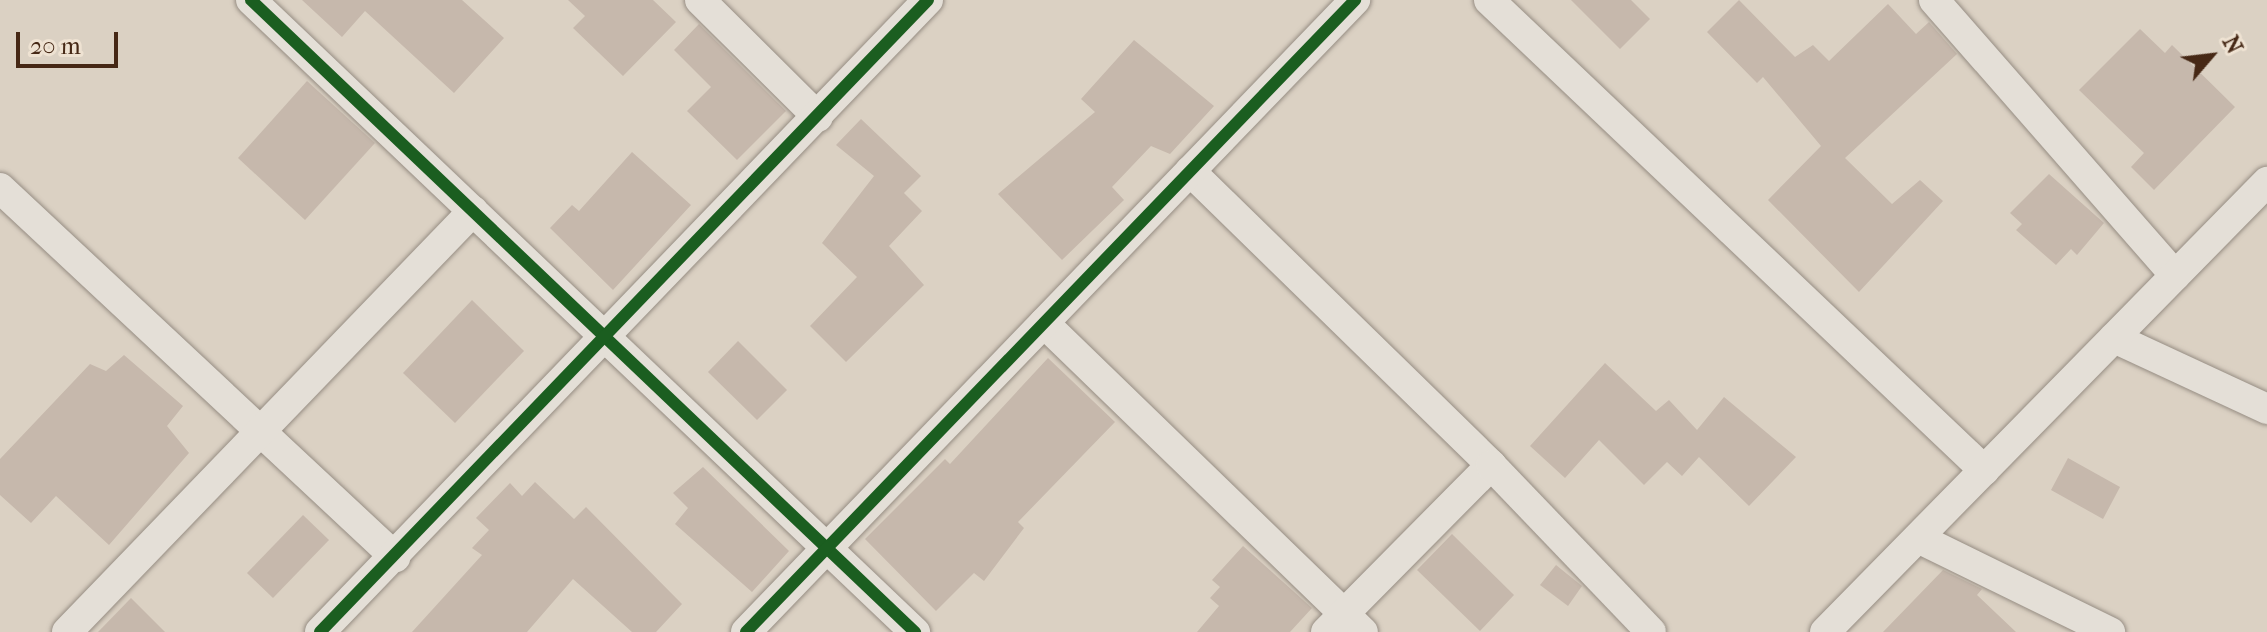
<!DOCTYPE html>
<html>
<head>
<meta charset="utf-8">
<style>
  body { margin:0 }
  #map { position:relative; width:2267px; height:632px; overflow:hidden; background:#dbd1c3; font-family:"IM FELL French Canon",serif }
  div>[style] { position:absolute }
  .building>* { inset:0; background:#c6b8ac }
  .roads { filter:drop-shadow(0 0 2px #968d83) drop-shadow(0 0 2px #968d83) }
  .street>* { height:30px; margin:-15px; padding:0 15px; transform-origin:15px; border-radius:15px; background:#e4dfd7 }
  .cycleway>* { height:12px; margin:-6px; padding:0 6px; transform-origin:6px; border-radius:6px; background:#1b5e20 }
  span { translate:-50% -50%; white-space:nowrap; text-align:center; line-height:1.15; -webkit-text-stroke:7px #eee2d2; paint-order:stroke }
  .north { position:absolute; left:2171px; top:16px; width:80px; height:80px; -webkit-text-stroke:6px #eee2d2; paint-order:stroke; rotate:62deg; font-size:22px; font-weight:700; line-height:32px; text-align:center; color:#462815 }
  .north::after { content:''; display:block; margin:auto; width:28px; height:36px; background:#462815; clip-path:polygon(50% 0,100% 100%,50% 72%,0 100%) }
  .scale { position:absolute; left:16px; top:32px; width:102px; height:36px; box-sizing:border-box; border:4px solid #462815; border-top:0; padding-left:10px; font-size:24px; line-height:28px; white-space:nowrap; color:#462815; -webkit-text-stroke:6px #eee2d2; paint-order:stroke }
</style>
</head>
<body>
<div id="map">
  <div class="building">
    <i style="clip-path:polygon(302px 0,462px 0,504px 38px,454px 93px,365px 11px,342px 37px)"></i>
    <i style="clip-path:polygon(568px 0,653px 0,676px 22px,623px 76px,573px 28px,585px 16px)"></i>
    <i style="clip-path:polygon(1571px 0,1631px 0,1650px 19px,1620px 49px)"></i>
    <i style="clip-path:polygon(1739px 0,1795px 57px,1813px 45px,1829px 61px,1888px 4px,1916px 34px,1929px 22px,1957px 54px,1845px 158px,1892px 204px,1920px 180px,1943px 201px,1859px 292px,1768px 200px,1821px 146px,1763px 77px,1757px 83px,1707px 32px)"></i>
    <i style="clip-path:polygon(699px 24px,786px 111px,737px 160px,687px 111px,711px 87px,674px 50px)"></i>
    <i style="clip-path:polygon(2140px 29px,2165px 53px,2172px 45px,2235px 107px,2154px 190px,2131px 167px,2144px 153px,2079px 90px)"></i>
    <i style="clip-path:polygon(1134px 40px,1214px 106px,1170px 154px,1151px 146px,1112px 187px,1124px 200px,1062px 260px,998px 194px,1095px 112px,1081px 99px)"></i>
    <i style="clip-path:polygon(307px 81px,375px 143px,305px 220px,238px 158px)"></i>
    <i style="clip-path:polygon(861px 119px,921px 176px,904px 193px,922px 211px,889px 246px,924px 285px,846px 362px,810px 326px,857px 277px,822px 243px,874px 176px,836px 145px)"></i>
    <i style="clip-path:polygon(632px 152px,691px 205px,613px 290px,550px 228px,572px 205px,579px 211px)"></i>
    <i style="clip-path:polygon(2049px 174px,2104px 223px,2077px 255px,2071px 249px,2056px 265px,2016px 230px,2022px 224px,2010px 213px)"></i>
    <i style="clip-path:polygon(472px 300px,524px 351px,455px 423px,403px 373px)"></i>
    <i style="clip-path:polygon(738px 341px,787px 390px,757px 420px,708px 372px)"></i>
    <i style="clip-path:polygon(124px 355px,183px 406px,167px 426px,189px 453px,109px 545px,56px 496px,31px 523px,0 495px,0 459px,90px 364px,106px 371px)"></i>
    <i style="clip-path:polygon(1048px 358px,1115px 422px,1018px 522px,1024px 528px,984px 581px,974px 573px,936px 611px,865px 539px,945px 459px,950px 464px)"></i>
    <i style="clip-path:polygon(1605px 363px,1656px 411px,1669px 400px,1697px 430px,1724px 397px,1796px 457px,1749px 506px,1699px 457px,1682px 476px,1667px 462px,1644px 485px,1599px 440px,1565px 478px,1530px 446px)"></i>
    <i style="clip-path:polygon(2068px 458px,2120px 487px,2103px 519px,2051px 490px)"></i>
    <i style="clip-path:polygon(703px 467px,789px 551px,752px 592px,675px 524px,688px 508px,673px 493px)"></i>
    <i style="clip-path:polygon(535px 482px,574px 519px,586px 507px,682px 604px,656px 632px,632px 632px,573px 579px,527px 632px,412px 632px,482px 555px,472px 548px,489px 530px,476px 518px,510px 483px,522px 496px)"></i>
    <i style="clip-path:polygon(303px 515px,329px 540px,273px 598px,247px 573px)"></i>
    <i style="clip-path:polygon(1452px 534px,1514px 595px,1480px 631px,1417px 570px)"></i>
    <i style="clip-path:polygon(1243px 546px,1312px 608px,1290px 632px,1197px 632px,1219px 606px,1210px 598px,1220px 587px,1212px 580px)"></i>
    <i style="clip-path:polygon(1556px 565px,1582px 586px,1568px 606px,1540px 585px)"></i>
    <i style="clip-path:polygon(1943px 570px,1982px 589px,1977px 595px,2016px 632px,1883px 632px)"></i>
    <i style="clip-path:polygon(131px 598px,165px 632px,98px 632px)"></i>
  </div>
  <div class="roads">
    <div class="street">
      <i style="left:251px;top:0;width:917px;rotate:43.59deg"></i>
      <i style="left:700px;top:0;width:166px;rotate:44.8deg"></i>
      <i style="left:1489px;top:0;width:683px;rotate:43.52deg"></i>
      <i style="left:1934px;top:0;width:366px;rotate:48.8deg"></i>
      <i style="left:1190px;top:171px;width:421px;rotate:44.3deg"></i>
      <i style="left:0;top:188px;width:541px;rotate:43.05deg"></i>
      <i style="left:1044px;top:323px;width:444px;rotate:44.1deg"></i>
      <i style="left:2114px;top:338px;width:169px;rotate:24.9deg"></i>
      <i style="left:1918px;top:538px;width:214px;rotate:26.1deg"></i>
      <i style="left:67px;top:632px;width:585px;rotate:-46.04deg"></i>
      <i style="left:320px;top:632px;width:877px;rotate:-46.11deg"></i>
      <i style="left:746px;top:632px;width:878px;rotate:-46.06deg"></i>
      <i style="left:1326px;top:632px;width:235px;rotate:-45.3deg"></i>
      <i style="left:1491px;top:465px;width:231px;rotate:46.2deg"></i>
      <i style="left:1825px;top:632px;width:631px;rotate:-45.51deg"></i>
    </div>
  </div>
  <div class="cycleway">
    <i style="left:251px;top:0;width:917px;rotate:43.59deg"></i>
    <i style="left:320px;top:632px;width:877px;rotate:-46.11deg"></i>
    <i style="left:746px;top:632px;width:878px;rotate:-46.06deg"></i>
  </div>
  <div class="north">N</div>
  <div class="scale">20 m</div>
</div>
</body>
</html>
